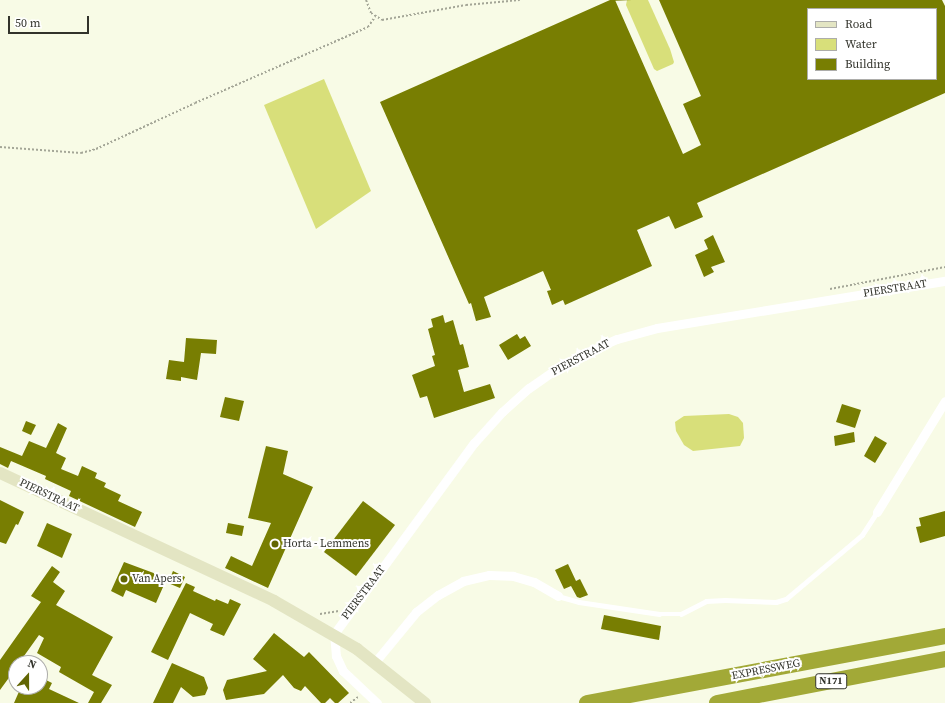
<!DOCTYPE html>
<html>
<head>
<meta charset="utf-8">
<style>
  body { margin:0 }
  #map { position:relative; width:945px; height:703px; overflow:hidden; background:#f8fbe6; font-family:"Source Serif 4",serif }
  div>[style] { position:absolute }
  .water>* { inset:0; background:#d8df7a }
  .building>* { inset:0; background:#787e02 }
  .path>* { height:2px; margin-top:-1px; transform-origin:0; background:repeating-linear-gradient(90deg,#a4a697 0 2px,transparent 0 4px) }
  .lane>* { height:4.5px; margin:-2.25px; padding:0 2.25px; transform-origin:2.25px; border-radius:2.25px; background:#fff }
  .street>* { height:9px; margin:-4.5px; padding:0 4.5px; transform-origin:4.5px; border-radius:4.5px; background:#fff }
  .secondary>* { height:12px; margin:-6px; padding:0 6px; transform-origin:6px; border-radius:6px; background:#e3e5c3 }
  .highway>* { height:16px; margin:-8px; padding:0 8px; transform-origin:8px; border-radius:8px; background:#a2a937 }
  .dots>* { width:11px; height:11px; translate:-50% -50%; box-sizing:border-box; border:2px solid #fff; border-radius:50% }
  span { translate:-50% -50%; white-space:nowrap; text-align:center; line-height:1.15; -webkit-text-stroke:4px #fff; paint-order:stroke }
  .shield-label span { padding:1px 3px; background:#fff; border:1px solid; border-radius:3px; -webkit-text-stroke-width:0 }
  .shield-label { font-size:10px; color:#32332b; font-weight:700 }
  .street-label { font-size:11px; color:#32332b }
  .poi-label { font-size:11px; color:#32332b }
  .left { translate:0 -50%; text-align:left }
  .legend { position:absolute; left:807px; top:8px; width:130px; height:72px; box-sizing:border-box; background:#fff; border:1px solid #adadaa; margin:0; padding:5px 7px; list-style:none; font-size:12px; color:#32332b }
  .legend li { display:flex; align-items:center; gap:8px; height:20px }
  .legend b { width:20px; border:1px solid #adadaa }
  .north { position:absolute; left:8px; top:655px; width:40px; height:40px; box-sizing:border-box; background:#fff; border:1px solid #adadaa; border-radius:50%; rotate:21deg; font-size:11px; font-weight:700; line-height:16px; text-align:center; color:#32332b }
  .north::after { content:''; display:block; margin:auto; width:14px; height:18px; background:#626603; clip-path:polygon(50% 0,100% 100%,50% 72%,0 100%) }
  .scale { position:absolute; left:8px; top:16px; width:81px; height:18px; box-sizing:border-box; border:2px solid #32332b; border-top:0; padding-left:5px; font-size:12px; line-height:14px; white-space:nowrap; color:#32332b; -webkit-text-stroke:3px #fff; paint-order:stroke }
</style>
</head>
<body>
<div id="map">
  <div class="water">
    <i style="clip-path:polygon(627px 0,648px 0,670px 49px,674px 62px,673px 64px,657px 71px,654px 69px,626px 5px)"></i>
    <i style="clip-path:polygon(324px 79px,371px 191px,316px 229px,264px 105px)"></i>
    <i style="clip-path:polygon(729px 414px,738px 417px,743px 423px,744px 438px,740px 446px,693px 451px,684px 445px,676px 431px,675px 422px,684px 416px)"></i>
  </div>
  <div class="building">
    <i style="clip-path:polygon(evenodd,610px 0,615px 0,683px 154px,701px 145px,683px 104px,701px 96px,659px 0,942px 0,945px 6px,945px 93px,697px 203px,703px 217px,675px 229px,669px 216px,637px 230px,652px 266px,565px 305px,563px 300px,552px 305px,547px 291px,551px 290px,543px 271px,484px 297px,491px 317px,476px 321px,471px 303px,469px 304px,380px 102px,610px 0,808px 9px,936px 9px,936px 79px,808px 79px,808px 9px)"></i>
    <i style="clip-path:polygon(713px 235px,725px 262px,711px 267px,714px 272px,704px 277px,695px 255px,708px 249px,704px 240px)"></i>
    <i style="clip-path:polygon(443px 315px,445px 323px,453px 320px,460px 345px,463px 344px,469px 367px,458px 370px,464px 392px,490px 384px,495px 398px,434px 418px,427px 396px,420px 398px,412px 375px,435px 366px,432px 356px,435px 355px,428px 329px,433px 327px,431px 319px)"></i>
    <i style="clip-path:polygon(517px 334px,520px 339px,525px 336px,531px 346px,508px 360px,499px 345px)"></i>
    <i style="clip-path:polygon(186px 338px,217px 340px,216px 354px,201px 353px,197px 380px,181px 377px,181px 381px,166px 379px,169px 360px,184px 362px)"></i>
    <i style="clip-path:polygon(225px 397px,244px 401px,239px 421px,220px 417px)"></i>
    <i style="clip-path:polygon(842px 404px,861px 410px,855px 428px,836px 422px)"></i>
    <i style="clip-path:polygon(26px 421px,36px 425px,31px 435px,22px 431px)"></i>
    <i style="clip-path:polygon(58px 423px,67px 428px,56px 453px,66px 458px,61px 469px,78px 476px,82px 466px,97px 473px,95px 478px,106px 483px,104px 487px,121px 495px,118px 501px,142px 512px,135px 527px,69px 496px,71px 491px,45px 479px,46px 476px,11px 461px,8px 468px,0 464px,0 447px,22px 456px,29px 441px,46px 448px)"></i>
    <i style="clip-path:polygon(854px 432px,855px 442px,835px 446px,834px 436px)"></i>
    <i style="clip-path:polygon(875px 436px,887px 443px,875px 463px,864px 456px)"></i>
    <i style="clip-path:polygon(266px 446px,288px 451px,283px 474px,313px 487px,268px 588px,225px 568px,231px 556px,252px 566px,271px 523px,248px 518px)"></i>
    <i style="clip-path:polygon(0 500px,24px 512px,18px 525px,16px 524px,6px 544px,0 542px)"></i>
    <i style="clip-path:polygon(363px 501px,395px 525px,356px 576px,324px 552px)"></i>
    <i style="clip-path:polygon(945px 511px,945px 536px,920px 543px,916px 527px,921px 526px,919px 518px)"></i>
    <i style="clip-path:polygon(47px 523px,72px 534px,62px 558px,37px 546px)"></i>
    <i style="clip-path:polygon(228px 523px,244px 526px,242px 536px,226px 533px)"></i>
    <i style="clip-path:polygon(124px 562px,167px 578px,156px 603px,126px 590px,123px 597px,111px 591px)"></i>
    <i style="clip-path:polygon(568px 564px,576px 581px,580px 579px,588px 595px,580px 598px,577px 597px,571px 586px,564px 589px,555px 570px)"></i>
    <i style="clip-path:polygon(52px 566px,60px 572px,53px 582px,65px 591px,56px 605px,113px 637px,92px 675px,112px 685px,101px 703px,88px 703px,94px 692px,59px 672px,61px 667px,37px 653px,44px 638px,39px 635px,19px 663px,16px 663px,16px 668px,0 690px,0 660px,41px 602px,31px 596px)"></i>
    <i style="clip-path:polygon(173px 571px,185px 577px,180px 588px,168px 583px)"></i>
    <i style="clip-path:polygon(186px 583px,195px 587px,193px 591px,215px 601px,216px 599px,228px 604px,230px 599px,241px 604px,224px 636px,210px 630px,213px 624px,190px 613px,168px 660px,151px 652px)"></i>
    <i style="clip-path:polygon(604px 615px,661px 626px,659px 640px,601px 629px)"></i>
    <i style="clip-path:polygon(274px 633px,304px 657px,309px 652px,349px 693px,338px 703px,335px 703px,330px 698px,325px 703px,321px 703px,305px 686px,301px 691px,294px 688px,283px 675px,264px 694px,226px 700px,223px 690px,227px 680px,267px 671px,253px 659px)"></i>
    <i style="clip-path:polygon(172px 663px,204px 677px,208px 688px,205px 695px,193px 697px,181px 687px,173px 703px,153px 703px)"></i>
    <i style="clip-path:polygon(40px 677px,52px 683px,49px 689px,79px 703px,14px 703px,21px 687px,40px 687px)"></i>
  </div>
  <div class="path">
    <i style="left:366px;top:0;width:14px;rotate:69deg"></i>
    <i style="left:371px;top:13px;width:13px;rotate:32deg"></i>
    <i style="left:382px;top:20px;width:85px;rotate:-10.1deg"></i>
    <i style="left:466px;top:5px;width:54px;rotate:-5.3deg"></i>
    <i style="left:0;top:147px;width:81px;rotate:4.2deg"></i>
    <i style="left:81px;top:153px;width:16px;rotate:-15deg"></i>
    <i style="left:96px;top:149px;width:109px;rotate:-24.9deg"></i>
    <i style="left:195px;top:103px;width:189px;rotate:-23.7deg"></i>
    <i style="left:368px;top:27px;width:12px;rotate:-55deg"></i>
    <i style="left:830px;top:289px;width:117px;rotate:-10.8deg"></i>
    <i style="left:320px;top:614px;width:19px;rotate:-9deg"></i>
    <i style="left:350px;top:703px;width:10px;rotate:-37deg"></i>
  </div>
  <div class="lane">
    <i style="left:558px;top:596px;width:22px;rotate:16deg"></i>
    <i style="left:579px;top:602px;width:81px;rotate:8.5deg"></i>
    <i style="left:659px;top:614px;width:22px"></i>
    <i style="left:681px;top:614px;width:28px;rotate:-27deg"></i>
    <i style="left:706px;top:601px;width:19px;rotate:-3deg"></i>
    <i style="left:725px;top:600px;width:51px;rotate:2.2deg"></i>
    <i style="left:776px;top:602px;width:10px;rotate:-17deg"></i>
    <i style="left:786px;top:599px;width:99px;rotate:-40.1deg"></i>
    <i style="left:862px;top:535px;width:27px;rotate:-57deg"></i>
  </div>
  <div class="street">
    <i style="left:877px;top:512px;width:130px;rotate:-58.5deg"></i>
    <i style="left:375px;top:662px;width:65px;rotate:-50.6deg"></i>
    <i style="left:416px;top:612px;width:28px;rotate:-38deg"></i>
    <i style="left:438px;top:595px;width:29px;rotate:-29deg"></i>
    <i style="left:463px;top:581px;width:27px;rotate:-13deg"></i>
    <i style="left:489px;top:575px;width:24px;rotate:2deg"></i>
    <i style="left:513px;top:576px;width:22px;rotate:16deg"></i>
    <i style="left:534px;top:582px;width:28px;rotate:30deg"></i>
    <i style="left:377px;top:703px;width:47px;rotate:-136.7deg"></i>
    <i style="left:343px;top:671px;width:17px;rotate:-115deg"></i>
    <i style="left:336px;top:656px;width:22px;rotate:-95deg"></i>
    <i style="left:334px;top:634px;width:237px;rotate:-53.8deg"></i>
    <i style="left:474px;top:443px;width:42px;rotate:-47.9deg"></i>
    <i style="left:502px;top:412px;width:36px;rotate:-42deg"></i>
    <i style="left:529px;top:388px;width:33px;rotate:-35deg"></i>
    <i style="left:556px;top:369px;width:31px;rotate:-29deg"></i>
    <i style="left:583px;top:354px;width:37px;rotate:-24deg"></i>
    <i style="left:617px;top:339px;width:41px;rotate:-15.4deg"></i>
    <i style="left:657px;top:328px;width:292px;rotate:-9.3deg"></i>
  </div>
  <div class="secondary">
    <i style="left:0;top:473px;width:302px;rotate:25deg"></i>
    <i style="left:274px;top:601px;width:96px;rotate:30deg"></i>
    <i style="left:357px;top:649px;width:87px;rotate:38.5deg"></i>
  </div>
  <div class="highway">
    <i style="left:587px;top:703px;width:364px;rotate:-10.6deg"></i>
    <i style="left:717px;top:703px;width:232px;rotate:-10.9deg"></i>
  </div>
  <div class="dots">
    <i style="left:275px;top:544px;background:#626603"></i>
    <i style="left:124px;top:579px;background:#626603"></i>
  </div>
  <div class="shield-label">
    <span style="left:831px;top:681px">N171</span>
  </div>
  <div class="street-label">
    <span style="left:895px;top:289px;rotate:-9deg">PIERSTRAAT</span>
    <span style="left:581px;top:358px;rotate:-28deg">PIERSTRAAT</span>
    <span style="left:49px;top:496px;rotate:25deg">PIERSTRAAT</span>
    <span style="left:364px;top:593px;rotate:-53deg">PIERSTRAAT</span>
    <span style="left:766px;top:670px;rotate:-11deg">EXPRESSWEG</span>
  </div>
  <div class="poi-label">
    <span class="left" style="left:283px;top:544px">Horta - Lemmens</span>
    <span class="left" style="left:132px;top:579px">Van Apers</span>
  </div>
  <ul class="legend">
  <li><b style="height:5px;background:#e3e5c3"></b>Road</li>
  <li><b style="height:11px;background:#d8df7a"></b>Water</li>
  <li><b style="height:11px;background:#787e02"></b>Building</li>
  </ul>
  <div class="north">N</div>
  <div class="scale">50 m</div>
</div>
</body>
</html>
